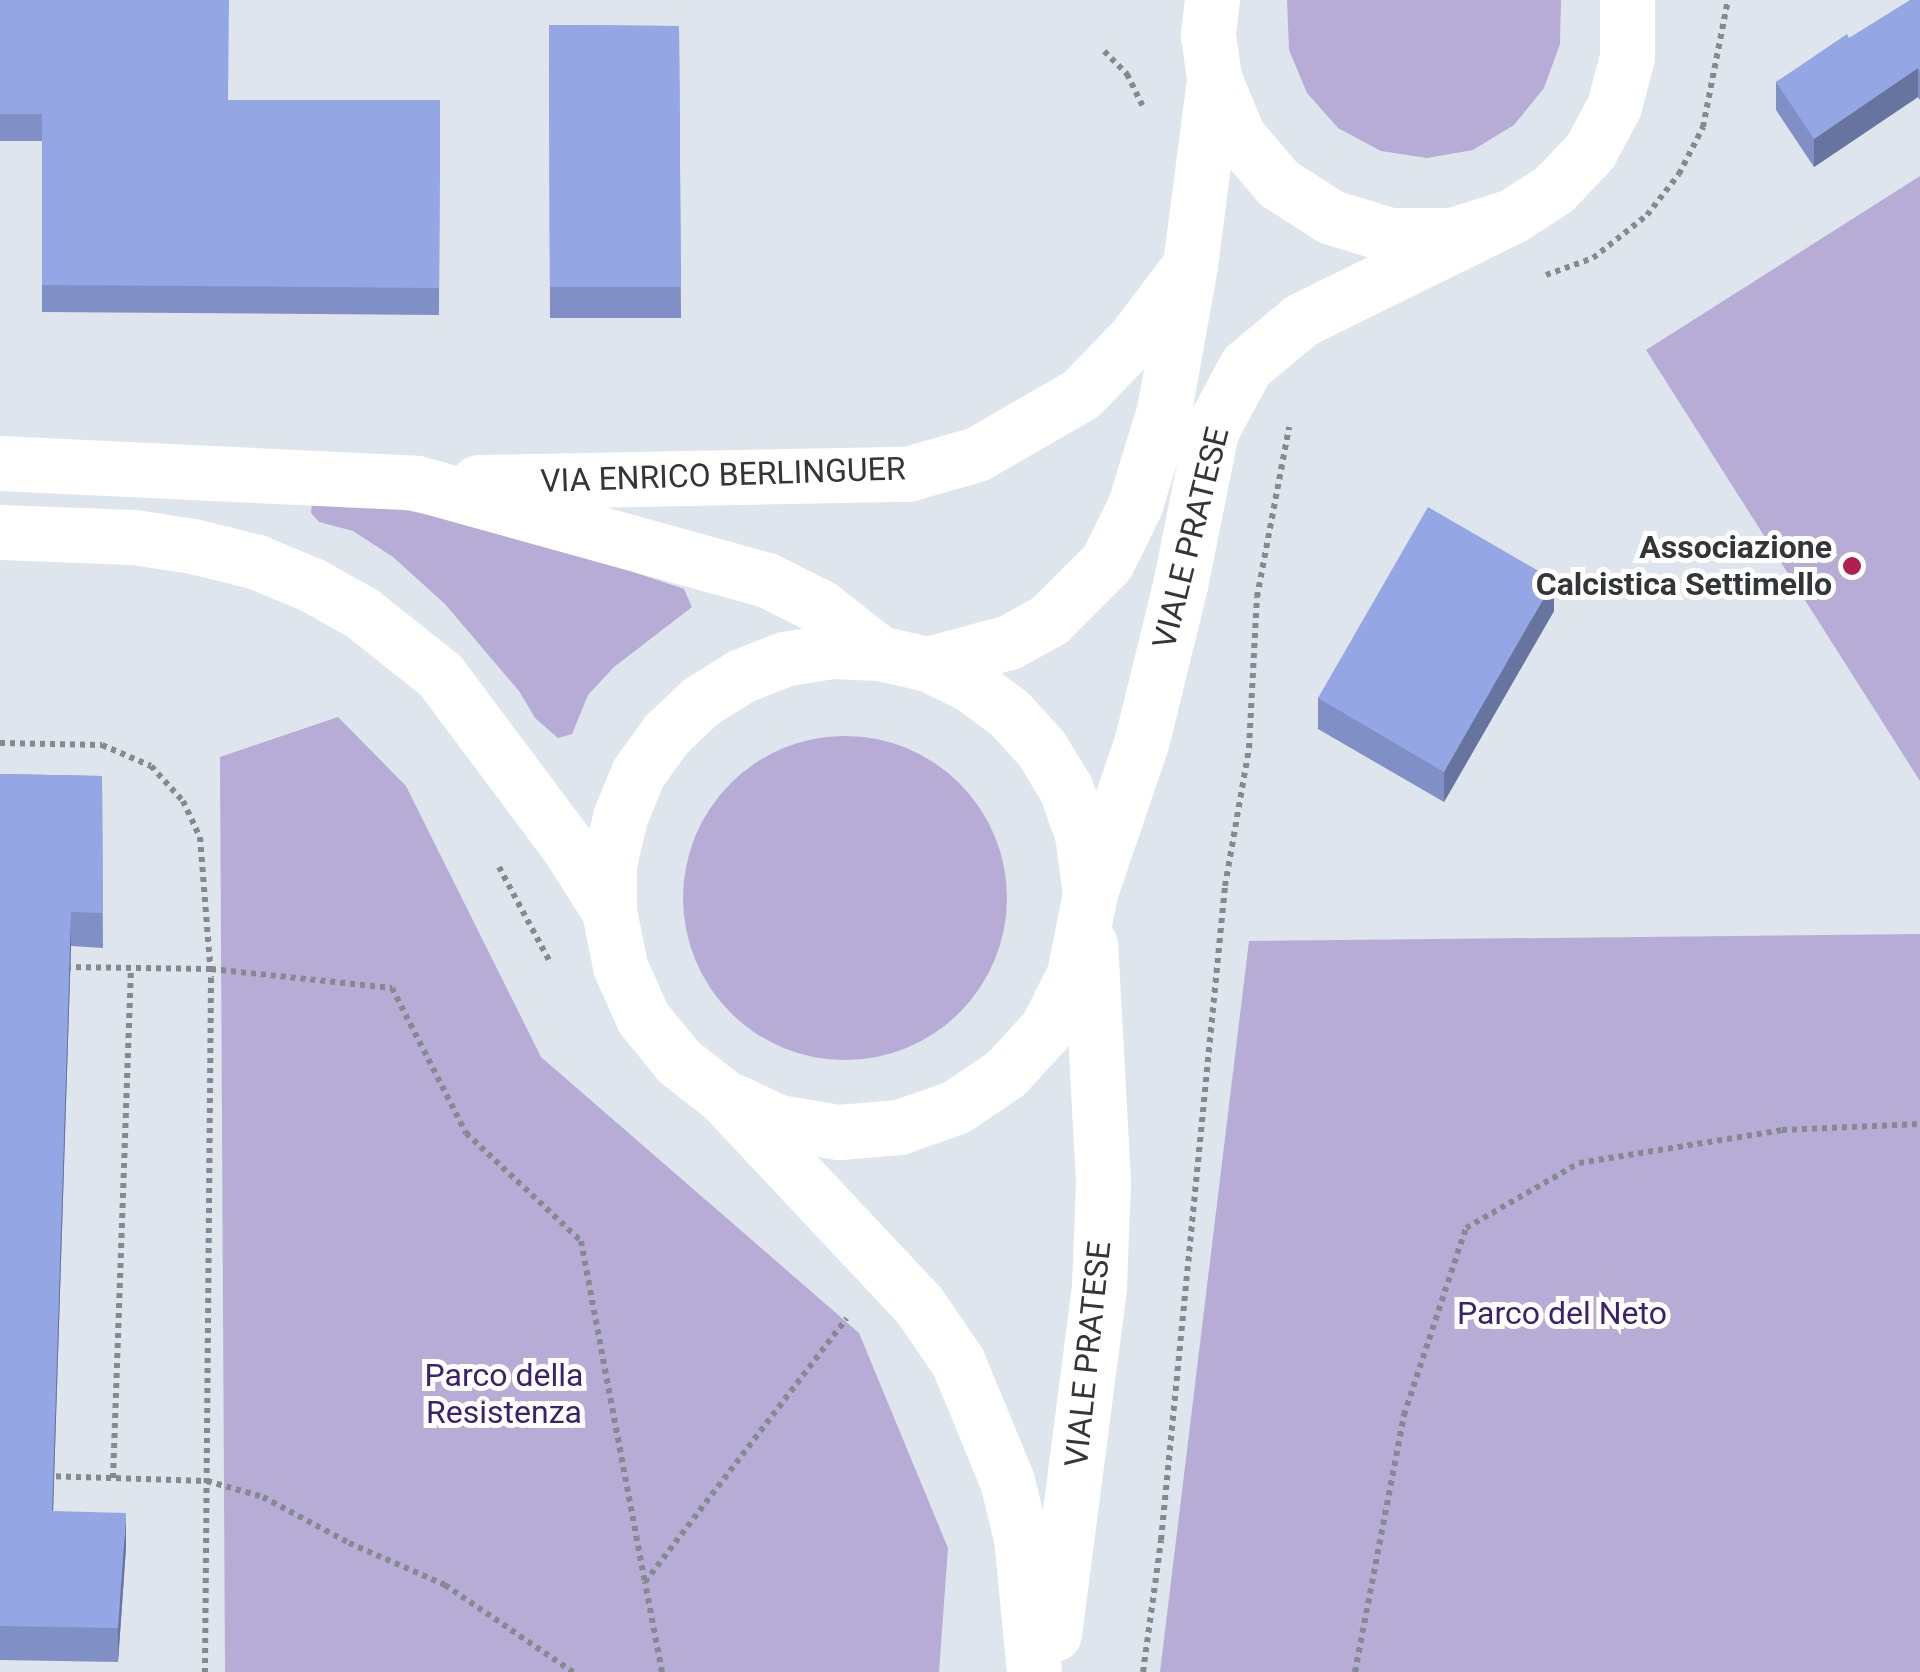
<!DOCTYPE html>
<html>
<head>
<meta charset="utf-8">
<style>
  body { margin:0 }
  #map { position:relative; width:1920px; height:1672px; overflow:hidden; background:#dee5ec; font-family:Roboto,sans-serif }
  div>[style] { position:absolute }
  .green>* { inset:0; background:#b7acd6 }
  .round { border-radius:50% }
  .path>* { height:6px; margin-top:-3px; transform-origin:0; background:repeating-linear-gradient(90deg,#858a8f 0 5px,transparent 0 10px) }
  .major>* { height:55px; margin:-27.5px; padding:0 27.5px; transform-origin:27.5px; border-radius:27.5px; background:#fff }
  .wall>* { inset:0; background:#808fc5 }
  .shaded-wall>* { inset:0; background:#6874a0 }
  .building>* { inset:0; background:#95a6e5 }
  .dots>* { width:28px; height:28px; translate:-50% -50%; box-sizing:border-box; border:5px solid #fff; border-radius:50% }
  span { translate:-50% -50%; white-space:nowrap; text-align:center; line-height:1.15; -webkit-text-stroke:10px #fff; paint-order:stroke }
  .street-label { font-size:32px; color:#333538 }
  .poi-label { font-size:32px; color:#333538; font-weight:700 }
  .right { translate:-100% -50%; text-align:right }
  .park-label { font-size:32px; color:#3d216c }
</style>
</head>
<body>
<div id="map">
  <div class="green">
    <i style="clip-path:polygon(1287px 0,1561px 0,1560px 44px,1544px 88px,1514px 125px,1473px 150px,1427px 158px,1381px 151px,1338px 128px,1307px 93px,1289px 50px)"></i>
    <i style="clip-path:polygon(1920px 176px,1920px 781px,1646px 350px)"></i>
    <i style="clip-path:polygon(312px 501px,383px 506px,504px 529px,684px 589px,692px 607px,614px 667px,588px 695px,572px 734px,558px 738px,535px 718px,519px 691px,445px 604px,393px 557px,353px 531px,319px 522px,311px 513px)"></i>
    <i style="clip-path:polygon(338px 717px,406px 786px,541px 1057px,859px 1333px,948px 1548px,939px 1672px,225px 1672px,220px 757px)"></i>
    <i class="round" style="left:683px;top:736px;width:324px;height:324px"></i>
    <i style="clip-path:polygon(1920px 934px,1920px 1672px,1160px 1672px,1249px 941px)"></i>
  </div>
  <div class="path">
    <i style="left:1104px;top:51px;width:33px;rotate:45deg"></i>
    <i style="left:1127px;top:74px;width:37px;rotate:64deg"></i>
    <i style="left:1546px;top:275px;width:50px;rotate:-19.9deg"></i>
    <i style="left:1593px;top:258px;width:69px;rotate:-38.5deg"></i>
    <i style="left:1647px;top:215px;width:52px;rotate:-52deg"></i>
    <i style="left:1679px;top:174px;width:53px;rotate:-62.9deg"></i>
    <i style="left:1703px;top:127px;width:129px;rotate:-78.9deg"></i>
    <i style="left:0;top:743px;width:102px;rotate:1.1deg"></i>
    <i style="left:102px;top:745px;width:53px;rotate:23.2deg"></i>
    <i style="left:151px;top:766px;width:47px;rotate:47.6deg"></i>
    <i style="left:183px;top:801px;width:40px;rotate:65deg"></i>
    <i style="left:200px;top:837px;width:141px;rotate:85.5deg"></i>
    <i style="left:211px;top:978px;width:694px;rotate:90.5deg"></i>
    <i style="left:499px;top:867px;width:108px;rotate:61.8deg"></i>
    <i style="left:66px;top:967px;width:145px;rotate:0.8deg"></i>
    <i style="left:211px;top:969px;width:182px;rotate:6deg"></i>
    <i style="left:392px;top:988px;width:163px;rotate:63deg"></i>
    <i style="left:466px;top:1133px;width:158px;rotate:43.2deg"></i>
    <i style="left:581px;top:1241px;width:347px;rotate:79.4deg"></i>
    <i style="left:46px;top:1476px;width:161px;rotate:1.8deg"></i>
    <i style="left:207px;top:1481px;width:58px;rotate:15.9deg"></i>
    <i style="left:263px;top:1497px;width:98px;rotate:28.1deg"></i>
    <i style="left:349px;top:1543px;width:105px;rotate:23.6deg"></i>
    <i style="left:445px;top:1585px;width:155px;rotate:34.2deg"></i>
    <i style="left:113px;top:1478px;width:510px;rotate:-87.98deg"></i>
    <i style="left:662px;top:1672px;width:92px;rotate:-100.7deg"></i>
    <i style="left:645px;top:1582px;width:332px;rotate:-52.6deg"></i>
    <i style="left:1143px;top:1672px;width:133px;rotate:-82.2deg"></i>
    <i style="left:1161px;top:1540px;width:657px;rotate:-84.41deg"></i>
    <i style="left:1225px;top:886px;width:140px;rotate:-80.1deg"></i>
    <i style="left:1249px;top:748px;width:151px;rotate:-87deg"></i>
    <i style="left:1257px;top:597px;width:173px;rotate:-79.3deg"></i>
    <i style="left:1355px;top:1672px;width:262px;rotate:-79.2deg"></i>
    <i style="left:1404px;top:1415px;width:197px;rotate:-71.7deg"></i>
    <i style="left:1466px;top:1228px;width:130px;rotate:-29.9deg"></i>
    <i style="left:1579px;top:1163px;width:206px;rotate:-9.2deg"></i>
    <i style="left:1782px;top:1130px;width:138px;rotate:-2.5deg"></i>
  </div>
  <div class="major">
    <i style="left:1212px;top:0;width:35px;rotate:97deg"></i>
    <i style="left:1208px;top:35px;width:43px;rotate:82.1deg"></i>
    <i style="left:1214px;top:78px;width:63px;rotate:67.5deg"></i>
    <i style="left:1238px;top:136px;width:62px;rotate:49.6deg"></i>
    <i style="left:1278px;top:183px;width:63px;rotate:32.7deg"></i>
    <i style="left:1331px;top:217px;width:62px;rotate:17deg"></i>
    <i style="left:1390px;top:235px;width:62px"></i>
    <i style="left:1452px;top:235px;width:63px;rotate:-17.6deg"></i>
    <i style="left:1512px;top:216px;width:50px;rotate:-32.7deg"></i>
    <i style="left:1554px;top:189px;width:52px;rotate:-46.5deg"></i>
    <i style="left:1590px;top:151px;width:51px;rotate:-61.9deg"></i>
    <i style="left:1614px;top:106px;width:51px;rotate:-75.1deg"></i>
    <i style="left:1627px;top:57px;width:57px;rotate:-90deg"></i>
    <i style="left:0;top:463px;width:417px;rotate:2.7deg"></i>
    <i style="left:417px;top:483px;width:363px;rotate:15.5deg"></i>
    <i style="left:767px;top:580px;width:58px;rotate:26.6deg"></i>
    <i style="left:819px;top:606px;width:76px;rotate:38.1deg"></i>
    <i style="left:478px;top:482px;width:429px;rotate:-1.1deg"></i>
    <i style="left:907px;top:474px;width:73px;rotate:-15.9deg"></i>
    <i style="left:977px;top:454px;width:120px;rotate:-30deg"></i>
    <i style="left:1081px;top:394px;width:78px;rotate:-46deg"></i>
    <i style="left:1135px;top:338px;width:91px;rotate:-53deg"></i>
    <i style="left:0;top:532px;width:134px;rotate:2.1deg"></i>
    <i style="left:134px;top:537px;width:60px;rotate:8.7deg"></i>
    <i style="left:193px;top:546px;width:66px;rotate:14deg"></i>
    <i style="left:257px;top:562px;width:60px;rotate:22.7deg"></i>
    <i style="left:312px;top:585px;width:57px;rotate:29.2deg"></i>
    <i style="left:362px;top:613px;width:100px;rotate:38.5deg"></i>
    <i style="left:440px;top:675px;width:214px;rotate:53.2deg"></i>
    <i style="left:568px;top:846px;width:77px;rotate:57.8deg"></i>
    <i style="left:928px;top:664px;width:84px;rotate:-15.2deg"></i>
    <i style="left:1009px;top:642px;width:46px;rotate:-28.8deg"></i>
    <i style="left:1049px;top:620px;width:82px;rotate:-45deg"></i>
    <i style="left:1107px;top:562px;width:64px;rotate:-63.8deg"></i>
    <i style="left:1135px;top:505px;width:99px;rotate:-73deg"></i>
    <i style="left:1164px;top:410px;width:147px;rotate:-79.8deg"></i>
    <i style="left:1190px;top:265px;width:186px;rotate:-82.6deg"></i>
    <i style="left:736px;top:1102px;width:47px;rotate:25.5deg"></i>
    <i style="left:778px;top:1122px;width:62px;rotate:9.3deg"></i>
    <i style="left:839px;top:1132px;width:60px;rotate:-4.8deg"></i>
    <i style="left:899px;top:1127px;width:60px;rotate:-19.3deg"></i>
    <i style="left:956px;top:1107px;width:60px;rotate:-34.2deg"></i>
    <i style="left:1006px;top:1073px;width:61px;rotate:-47.7deg"></i>
    <i style="left:1047px;top:1028px;width:60px;rotate:-63.4deg"></i>
    <i style="left:1074px;top:974px;width:83px;rotate:-78.8deg"></i>
    <i style="left:1090px;top:893px;width:162px;rotate:-71.2deg"></i>
    <i style="left:1142px;top:740px;width:160px;rotate:-76.2deg"></i>
    <i style="left:1180px;top:585px;width:157px;rotate:-78.6deg"></i>
    <i style="left:1211px;top:431px;width:74px;rotate:-61.7deg"></i>
    <i style="left:1246px;top:366px;width:72px;rotate:-39.9deg"></i>
    <i style="left:1301px;top:320px;width:235px;rotate:-26.2deg"></i>
    <i style="left:1054px;top:1634px;width:350px;rotate:-82.6deg"></i>
    <i style="left:1099px;top:1287px;width:106px;rotate:-87.8deg"></i>
    <i style="left:1103px;top:1181px;width:237px;rotate:-93.1deg"></i>
    <i style="left:1034px;top:1672px;width:135px;rotate:-95.5deg"></i>
    <i style="left:1021px;top:1538px;width:59px;rotate:-103.8deg"></i>
    <i style="left:1007px;top:1481px;width:129px;rotate:-112.4deg"></i>
    <i style="left:958px;top:1362px;width:69px;rotate:-124.4deg"></i>
    <i style="left:919px;top:1305px;width:285px;rotate:-133.2deg"></i>
    <i style="left:724px;top:1097px;width:57px;rotate:-142.1deg"></i>
    <i style="left:679px;top:1062px;width:57px;rotate:-129.3deg"></i>
    <i style="left:643px;top:1018px;width:57px;rotate:-113.9deg"></i>
    <i style="left:620px;top:966px;width:56px;rotate:-101.3deg"></i>
    <i style="left:609px;top:911px;width:47px;rotate:-90deg"></i>
    <i style="left:609px;top:864px;width:48px;rotate:-76.8deg"></i>
    <i style="left:620px;top:817px;width:48px;rotate:-67.8deg"></i>
    <i style="left:638px;top:773px;width:48px;rotate:-54.3deg"></i>
    <i style="left:666px;top:734px;width:48px;rotate:-43.3deg"></i>
    <i style="left:701px;top:701px;width:47px;rotate:-32deg"></i>
    <i style="left:741px;top:676px;width:46px;rotate:-21.6deg"></i>
    <i style="left:784px;top:659px;width:49px;rotate:-9.5deg"></i>
    <i style="left:832px;top:651px;width:47px;rotate:2.4deg"></i>
    <i style="left:879px;top:653px;width:50px;rotate:12.7deg"></i>
    <i style="left:928px;top:664px;width:48px;rotate:26deg"></i>
    <i style="left:971px;top:685px;width:47px;rotate:36.4deg"></i>
    <i style="left:1009px;top:713px;width:47px;rotate:47.6deg"></i>
    <i style="left:1041px;top:748px;width:48px;rotate:58.6deg"></i>
    <i style="left:1066px;top:789px;width:48px;rotate:70.4deg"></i>
    <i style="left:1082px;top:834px;width:60px;rotate:82.3deg"></i>
  </div>
  <div class="wall">
    <i style="clip-path:polygon(0 0,228px 100px,440px 100px,439px 315px,42px 312px,42px 141px,0 141px)"></i>
    <i style="clip-path:polygon(1920px 0,1920px 100px,1918px 97px,1814px 167px,1776px 110px,1776px 82px,1849px 38px)"></i>
    <i style="clip-path:polygon(549px 25px,679px 26px,681px 318px,550px 318px)"></i>
    <i style="clip-path:polygon(1554px 611px,1444px 802px,1318px 729px,1318px 698px)"></i>
    <i style="clip-path:polygon(0 774px,102px 776px,103px 948px,71px 946px,53px 1511px,126px 1547px,118px 1662px,0 1660px)"></i>
  </div>
  <div class="shaded-wall">
    <i style="clip-path:polygon(1918px 68px,1918px 97px,1814px 167px,1814px 139px)"></i>
    <i style="clip-path:polygon(1554px 580px,1554px 611px,1444px 802px,1444px 772px)"></i>
    <i style="clip-path:polygon(71px 912px,71px 946px,52px 1545px,52px 1511px)"></i>
    <i style="clip-path:polygon(126px 1513px,126px 1547px,118px 1662px,118px 1628px)"></i>
  </div>
  <div class="building">
    <i style="clip-path:polygon(0 0,229px 0,228px 100px,440px 100px,439px 288px,42px 285px,42px 114px,0 114px)"></i>
    <i style="clip-path:polygon(1910px 0,1920px 0,1920px 71px,1918px 68px,1814px 139px,1776px 82px,1847px 34px,1849px 38px)"></i>
    <i style="clip-path:polygon(549px 25px,679px 26px,681px 287px,550px 287px)"></i>
    <i style="clip-path:polygon(1428px 507px,1554px 580px,1444px 772px,1318px 698px)"></i>
    <i style="clip-path:polygon(0 774px,102px 776px,103px 913px,71px 912px,52px 1511px,126px 1513px,118px 1628px,0 1626px)"></i>
  </div>
  <div class="dots">
    <i style="left:1852px;top:566px;background:#b11f4c"></i>
  </div>
  <div class="street-label">
    <span style="left:723px;top:475px;rotate:-2deg">VIA ENRICO BERLINGUER</span>
    <span style="left:1191px;top:538px;rotate:-76deg">VIALE PRATESE</span>
    <span style="left:1088px;top:1354px;rotate:-84deg">VIALE PRATESE</span>
  </div>
  <div class="poi-label">
    <span class="right" style="left:1832px;top:566px">Associazione<br>Calcistica Settimello</span>
  </div>
  <div class="park-label">
    <span style="left:1562px;top:1313px">Parco del Neto</span>
    <span style="left:504px;top:1394px">Parco della<br>Resistenza</span>
  </div>
</div>
</body>
</html>
